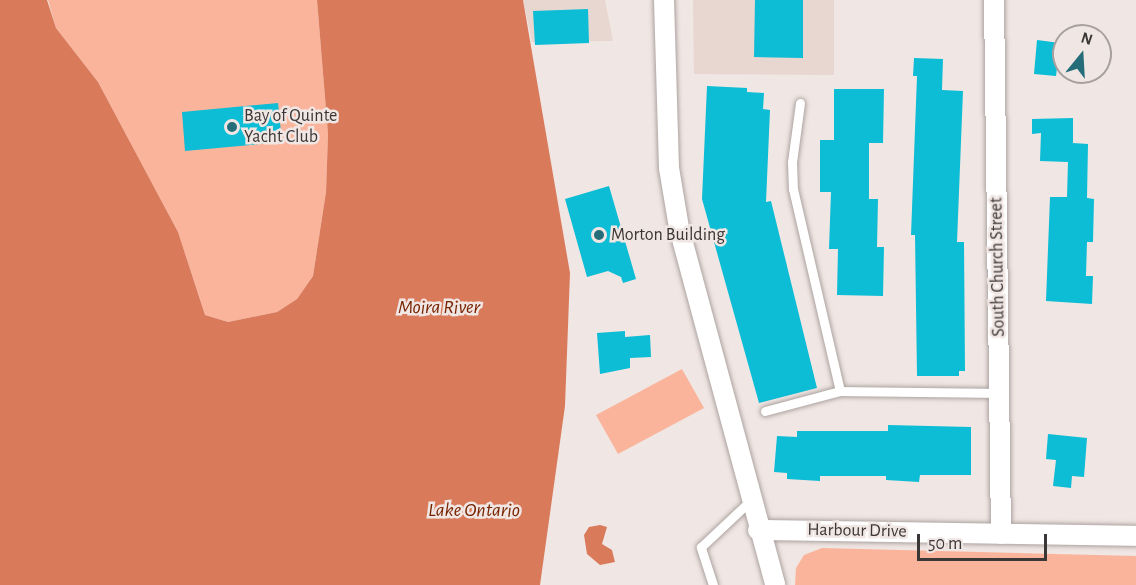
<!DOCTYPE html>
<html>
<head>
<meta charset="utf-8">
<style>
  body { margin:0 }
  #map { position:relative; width:1136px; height:585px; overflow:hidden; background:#f0e6e3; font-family:"Alegreya Sans",sans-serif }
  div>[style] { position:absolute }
  .built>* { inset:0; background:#e8d6d1 }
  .green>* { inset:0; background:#fab49c }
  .water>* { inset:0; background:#d97b5b }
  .building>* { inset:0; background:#0cbdd5 }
  .roads { filter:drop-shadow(0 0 2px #aca3a0) drop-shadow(0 0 2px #aca3a0) }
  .service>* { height:9px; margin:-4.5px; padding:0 4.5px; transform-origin:4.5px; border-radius:4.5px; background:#fff }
  .minor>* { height:20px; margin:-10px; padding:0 10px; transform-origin:10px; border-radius:10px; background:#fff }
  .dots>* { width:16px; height:16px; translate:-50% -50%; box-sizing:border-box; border:3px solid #f0e6e3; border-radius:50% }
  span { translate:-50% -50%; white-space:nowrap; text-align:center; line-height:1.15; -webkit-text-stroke:5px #f0e6e3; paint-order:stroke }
  .poi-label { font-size:18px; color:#3b3736 }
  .left { translate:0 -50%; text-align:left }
  .street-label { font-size:18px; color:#3b3736 }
  .water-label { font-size:20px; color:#782300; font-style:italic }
  .north { position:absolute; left:1052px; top:24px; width:60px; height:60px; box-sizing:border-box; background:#f0e6e3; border:2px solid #a8a09e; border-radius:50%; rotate:18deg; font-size:16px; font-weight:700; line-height:24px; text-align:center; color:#3b3736 }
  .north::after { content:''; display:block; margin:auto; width:21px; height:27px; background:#256d79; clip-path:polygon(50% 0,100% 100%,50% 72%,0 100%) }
  .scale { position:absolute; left:917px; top:534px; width:130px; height:27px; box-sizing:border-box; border:3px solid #3b3736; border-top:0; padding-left:8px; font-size:18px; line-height:21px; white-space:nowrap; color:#3b3736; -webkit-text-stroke:4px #f0e6e3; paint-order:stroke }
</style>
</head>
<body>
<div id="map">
  <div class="built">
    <i style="clip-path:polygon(523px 0,605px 0,613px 41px,532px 42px)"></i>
    <i style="clip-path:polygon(693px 0,834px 0,834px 75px,694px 74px)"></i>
  </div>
  <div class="green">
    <i style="clip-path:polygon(48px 0,317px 0,328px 134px,326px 192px,313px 276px,297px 299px,277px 312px,228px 322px,205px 315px,178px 232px,98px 82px,56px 28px)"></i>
    <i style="clip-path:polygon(682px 369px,704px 408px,618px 454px,596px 415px)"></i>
    <i style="clip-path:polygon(822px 548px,1136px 556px,1136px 585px,795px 585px,796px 568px,804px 555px)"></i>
  </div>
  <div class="water">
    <i style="clip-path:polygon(0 0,47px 0,56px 28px,98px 82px,178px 232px,205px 315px,228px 322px,277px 312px,297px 299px,313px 276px,326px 192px,328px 134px,317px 0,523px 0,570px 273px,565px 406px,540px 585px,0 585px)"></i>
    <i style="clip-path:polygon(600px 525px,607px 527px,602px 544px,612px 550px,615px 562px,600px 565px,587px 554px,584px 535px,589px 527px)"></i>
  </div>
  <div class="building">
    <i style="clip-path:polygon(755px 0,803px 0,803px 58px,754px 57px)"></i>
    <i style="clip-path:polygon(588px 9px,589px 43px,535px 45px,533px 11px)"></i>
    <i style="clip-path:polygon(1037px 40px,1060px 43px,1056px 76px,1034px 74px)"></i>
    <i style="clip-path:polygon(914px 58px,943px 59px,942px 90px,963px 91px,957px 242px,964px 242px,965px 371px,959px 371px,959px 376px,917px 376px,915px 235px,911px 235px,917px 76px,913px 76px)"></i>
    <i style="clip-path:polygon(707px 86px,747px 88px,747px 92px,764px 93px,763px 109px,770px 110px,766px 202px,771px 201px,817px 388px,759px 403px,702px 199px)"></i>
    <i style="clip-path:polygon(834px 89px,884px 89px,883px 143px,869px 143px,869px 199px,878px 199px,877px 247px,884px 247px,883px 296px,837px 295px,838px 249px,829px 249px,831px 192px,820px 192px,820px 140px,834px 140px)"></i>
    <i style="clip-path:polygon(278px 103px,282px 142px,185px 151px,182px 112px)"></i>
    <i style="clip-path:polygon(1073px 118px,1073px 143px,1088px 144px,1087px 198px,1094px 199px,1093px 242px,1087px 242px,1086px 276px,1093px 276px,1092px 304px,1046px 301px,1050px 197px,1067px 197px,1068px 162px,1040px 161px,1041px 133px,1032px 134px,1032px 119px)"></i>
    <i style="clip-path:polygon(609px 186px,636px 279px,623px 283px,621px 277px,608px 271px,587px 277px,565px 199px)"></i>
    <i style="clip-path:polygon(625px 331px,625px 337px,650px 335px,651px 357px,630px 358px,630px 368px,600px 374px,597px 333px)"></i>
    <i style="clip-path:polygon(888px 425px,971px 427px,971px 475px,920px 475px,919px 482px,886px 480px,886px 476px,820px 476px,820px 481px,787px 479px,787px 473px,774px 472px,777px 436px,797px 437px,797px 431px,888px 431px)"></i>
    <i style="clip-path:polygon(1048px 434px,1087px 438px,1084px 477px,1072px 476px,1071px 488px,1053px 486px,1056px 460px,1046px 459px)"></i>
  </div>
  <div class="roads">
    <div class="service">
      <i style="left:800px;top:103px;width:60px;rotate:97.7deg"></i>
      <i style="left:792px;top:162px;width:27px;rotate:88deg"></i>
      <i style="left:793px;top:189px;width:207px;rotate:76.9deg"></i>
      <i style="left:765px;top:411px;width:78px;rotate:-14.9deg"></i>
      <i style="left:840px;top:391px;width:159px;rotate:0.7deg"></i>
      <i style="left:713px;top:585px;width:40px;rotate:-108deg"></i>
      <i style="left:701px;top:547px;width:69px;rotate:-43.2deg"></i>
    </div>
    <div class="minor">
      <i style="left:664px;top:0;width:168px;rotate:88.3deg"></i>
      <i style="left:669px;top:168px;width:61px;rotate:80.5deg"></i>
      <i style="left:679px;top:228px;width:370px;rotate:74.9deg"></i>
      <i style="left:994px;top:0;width:534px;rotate:89.25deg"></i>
      <i style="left:758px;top:530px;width:378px;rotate:0.9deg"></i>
    </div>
  </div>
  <div class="dots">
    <i style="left:232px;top:127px;background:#256d79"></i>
    <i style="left:599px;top:235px;background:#256d79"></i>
  </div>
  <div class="poi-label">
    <span class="left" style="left:244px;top:127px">Bay of Quinte<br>Yacht Club</span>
    <span class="left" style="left:611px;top:235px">Morton Building</span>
  </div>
  <div class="street-label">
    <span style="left:998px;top:267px;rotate:-91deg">South Church Street</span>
    <span style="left:857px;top:531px;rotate:1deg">Harbour Drive</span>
  </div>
  <div class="water-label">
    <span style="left:439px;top:307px">Moira River</span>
    <span style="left:474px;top:510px">Lake Ontario</span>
  </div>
  <div class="north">N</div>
  <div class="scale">50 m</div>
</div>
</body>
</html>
